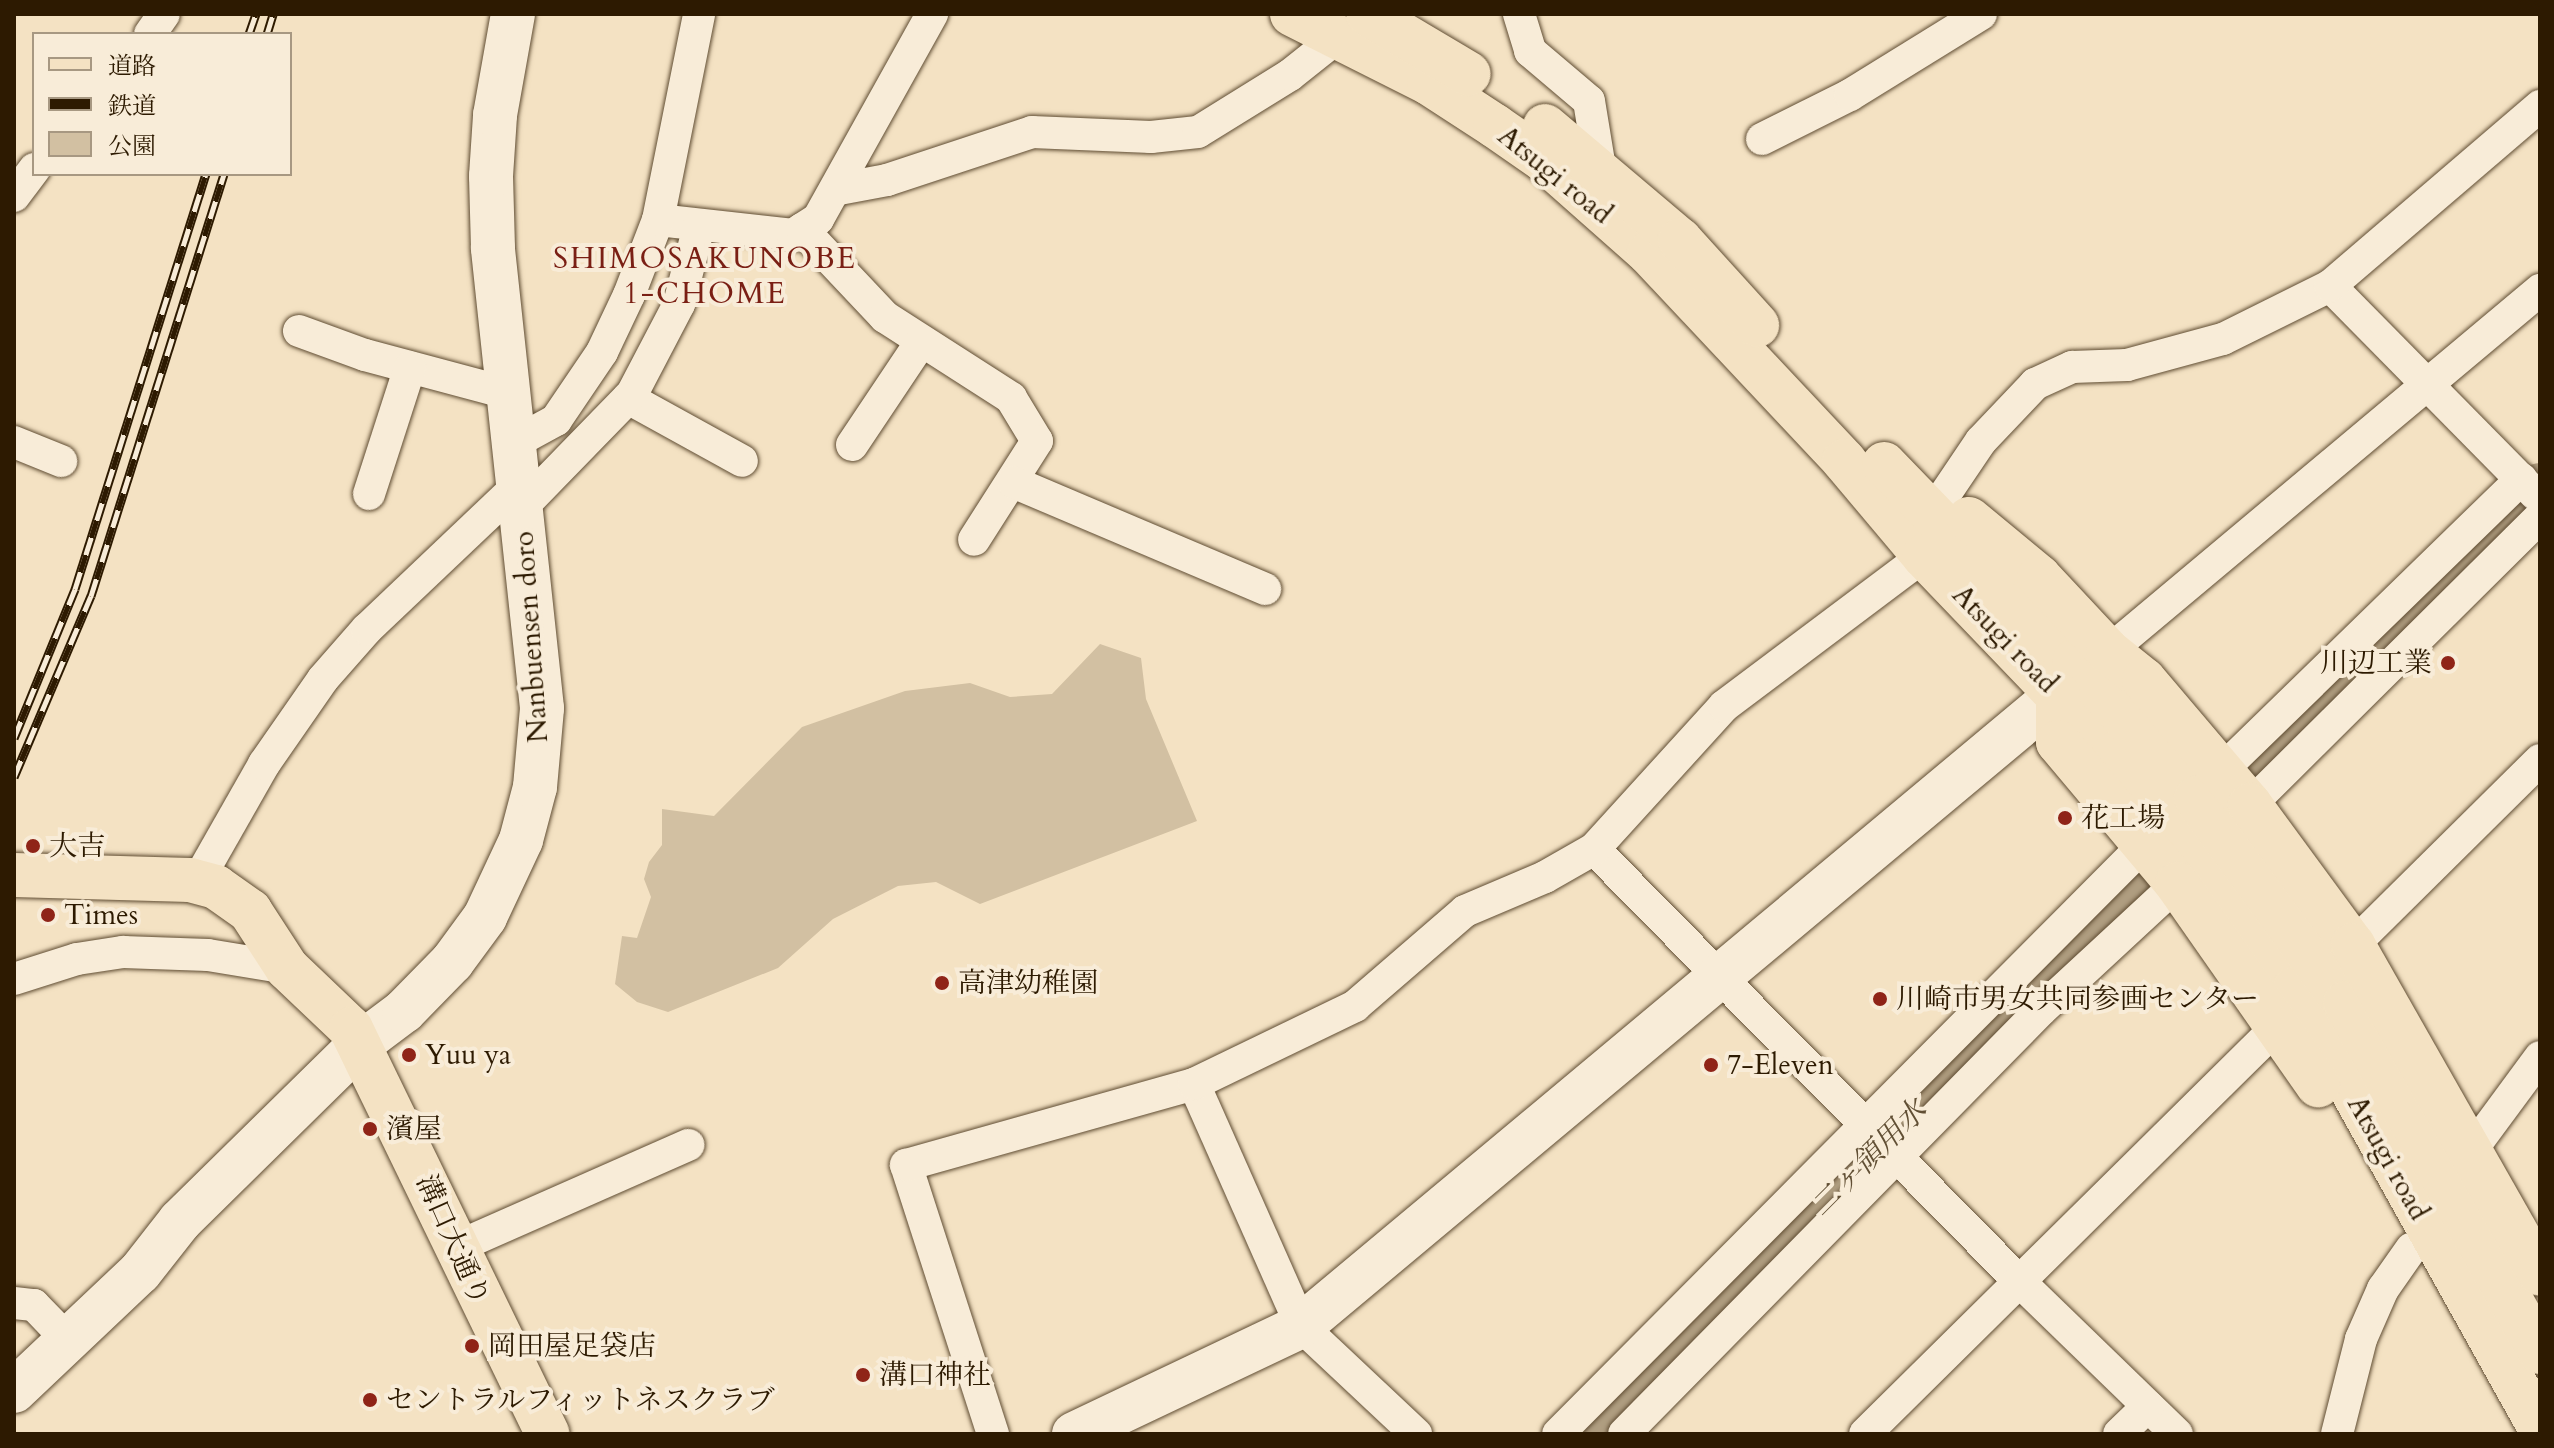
<!DOCTYPE html>
<html>
<head>
<meta charset="utf-8">
<style>
  body { margin:0 }
  #map { position:relative; width:2554px; height:1448px; overflow:hidden; background:#f4e2c3; font-family:Cardo,"Noto Serif JP",serif }
  div>[style] { position:absolute }
  .green>* { inset:0; background:#d2c0a2 }
  .river>* { height:48px; margin:-24px; padding:0 24px; transform-origin:24px; border-radius:24px; background:#b09e81 }
  .roads { filter:drop-shadow(0 0 2px #5f4c32) drop-shadow(0 0 2px #5f4c32) }
  .street>* { height:32px; margin:-16px; padding:0 16px; transform-origin:16px; border-radius:16px; background:#f8ecd8 }
  .secondary>* { height:44px; margin:-22px; padding:0 22px; transform-origin:22px; border-radius:22px; background:#f8ecd8 }
  .primary>* { height:44px; margin:-22px; padding:0 22px; transform-origin:22px; border-radius:22px; background:#f4e2c3 }
  .highway>* { height:44px; margin:-22px; padding:0 22px; transform-origin:22px; border-radius:22px; background:#f4e2c3 }
  .rail>* { height:9px; margin-top:-4.5px; transform-origin:0; background:repeating-linear-gradient(90deg,#f8ecd8 0 18px,#2d1a01 0 36px); box-sizing:border-box; border-block:2px solid #2d1a01 }
  .dots>* { width:22px; height:22px; translate:-50% -50%; box-sizing:border-box; border:4px solid #f8ecd8; border-radius:50% }
  span { translate:-50% -50%; white-space:nowrap; text-align:center; line-height:1.15; -webkit-text-stroke:8px #f8ecd8; paint-order:stroke }
  .street-label { font-size:28px; color:#2d1a01 }
  .poi-label { font-size:28px; color:#2d1a01 }
  .right { translate:-100% -50%; text-align:right }
  .left { translate:0 -50%; text-align:left }
  .neighbourhood-label { font-size:30px; color:#7a1f14; letter-spacing:2px }
  .water-label { font-size:30px; color:#614f34; font-style:italic }
  .frame { position:absolute; inset:0; border:16px solid #2d1a01; pointer-events:none }
  .legend { position:absolute; left:32px; top:32px; width:260px; height:144px; box-sizing:border-box; background:#f8ecd8; border:2px solid #a79882; margin:0; padding:10px 14px; list-style:none; font-size:24px; color:#2d1a01 }
  .legend li { display:flex; align-items:center; gap:16px; height:40px }
  .legend b { width:40px; border:2px solid #a79882 }
</style>
</head>
<body>
<div id="map">
  <div class="green">
    <i style="clip-path:polygon(1100px 644px,1141px 658px,1146px 699px,1197px 821px,980px 904px,936px 882px,898px 886px,833px 919px,778px 968px,668px 1012px,637px 1002px,615px 984px,622px 936px,637px 938px,651px 897px,644px 879px,649px 862px,662px 845px,662px 809px,714px 816px,802px 727px,905px 691px,970px 683px,1010px 697px,1052px 694px)"></i>
  </div>
  <div class="river">
    <i style="left:2244px;top:779px;width:416px;rotate:-44.6deg"></i>
    <i style="left:1594px;top:1434px;width:573px;rotate:-45deg"></i>
    <i style="left:1999px;top:1029px;width:206px;rotate:-46.8deg"></i>
  </div>
  <div class="roads">
    <div class="street">
      <i style="left:1519px;top:14px;width:39px;rotate:73deg"></i>
      <i style="left:1530px;top:51px;width:77px;rotate:40.3deg"></i>
      <i style="left:1589px;top:101px;width:68px;rotate:80.7deg"></i>
      <i style="left:150px;top:34px;width:24px;rotate:-55deg"></i>
      <i style="left:1762px;top:139px;width:98px;rotate:-26.6deg"></i>
      <i style="left:1850px;top:95px;width:154px;rotate:-31.7deg"></i>
      <i style="left:839px;top:189px;width:49px;rotate:-10.6deg"></i>
      <i style="left:887px;top:180px;width:153px;rotate:-18.3deg"></i>
      <i style="left:1032px;top:132px;width:119px;rotate:2.4deg"></i>
      <i style="left:1151px;top:137px;width:47px;rotate:-6.1deg"></i>
      <i style="left:1198px;top:132px;width:108px;rotate:-31.8deg"></i>
      <i style="left:1290px;top:75px;width:63px;rotate:-38.5deg"></i>
      <i style="left:14px;top:196px;width:34px;rotate:-53deg"></i>
      <i style="left:658px;top:220px;width:136px;rotate:6.3deg"></i>
      <i style="left:793px;top:235px;width:30px;rotate:-33deg"></i>
      <i style="left:818px;top:219px;width:235px;rotate:-60.9deg"></i>
      <i style="left:802px;top:229px;width:121px;rotate:46.7deg"></i>
      <i style="left:885px;top:317px;width:150px;rotate:32.7deg"></i>
      <i style="left:1011px;top:398px;width:50px;rotate:58.8deg"></i>
      <i style="left:1037px;top:441px;width:117px;rotate:122.5deg"></i>
      <i style="left:2330px;top:286px;width:292px;rotate:45.4deg"></i>
      <i style="left:299px;top:331px;width:70px;rotate:20deg"></i>
      <i style="left:365px;top:355px;width:147px;rotate:15deg"></i>
      <i style="left:628px;top:398px;width:130px;rotate:28.9deg"></i>
      <i style="left:14px;top:442px;width:51px;rotate:22deg"></i>
      <i style="left:514px;top:443px;width:48px;rotate:-28.7deg"></i>
      <i style="left:556px;top:420px;width:82px;rotate:-55.9deg"></i>
      <i style="left:602px;top:352px;width:63px;rotate:-64.7deg"></i>
      <i style="left:629px;top:295px;width:80px;rotate:-68.9deg"></i>
      <i style="left:658px;top:220px;width:210px;rotate:-78.7deg"></i>
      <i style="left:852px;top:445px;width:124px;rotate:-56.2deg"></i>
      <i style="left:1013px;top:482px;width:274px;rotate:23deg"></i>
      <i style="left:369px;top:494px;width:133px;rotate:-72.1deg"></i>
      <i style="left:522px;top:507px;width:158px;rotate:-45.8deg"></i>
      <i style="left:632px;top:394px;width:102px;rotate:-62.4deg"></i>
      <i style="left:679px;top:304px;width:81px;rotate:-75.6deg"></i>
      <i style="left:1931px;top:515px;width:89px;rotate:-56deg"></i>
      <i style="left:1981px;top:441px;width:79px;rotate:-46.5deg"></i>
      <i style="left:2035px;top:384px;width:41px;rotate:-24.7deg"></i>
      <i style="left:2072px;top:367px;width:55px;rotate:-2.1deg"></i>
      <i style="left:2127px;top:365px;width:99px;rotate:-15.2deg"></i>
      <i style="left:2223px;top:339px;width:119px;rotate:-26.4deg"></i>
      <i style="left:2330px;top:286px;width:277px;rotate:-40.6deg"></i>
      <i style="left:2091px;top:666px;width:586px;rotate:-39.94deg"></i>
      <i style="left:2221px;top:771px;width:419px;rotate:-44.2deg"></i>
      <i style="left:2250px;top:805px;width:409px;rotate:-44.8deg"></i>
      <i style="left:1594px;top:849px;width:606px;rotate:45.47deg"></i>
      <i style="left:2019px;top:1281px;width:220px;rotate:44.1deg"></i>
      <i style="left:197px;top:882px;width:136px;rotate:-60.4deg"></i>
      <i style="left:264px;top:764px;width:103px;rotate:-55.2deg"></i>
      <i style="left:323px;top:679px;width:67px;rotate:-48.7deg"></i>
      <i style="left:367px;top:629px;width:209px;rotate:-43.5deg"></i>
      <i style="left:2353px;top:945px;width:263px;rotate:-44.7deg"></i>
      <i style="left:14px;top:979px;width:66px;rotate:-17.6deg"></i>
      <i style="left:77px;top:959px;width:47px;rotate:-8.7deg"></i>
      <i style="left:123px;top:952px;width:85px;rotate:2deg"></i>
      <i style="left:208px;top:955px;width:80px;rotate:9.3deg"></i>
      <i style="left:1194px;top:1084px;width:265px;rotate:66.1deg"></i>
      <i style="left:1301px;top:1326px;width:158px;rotate:43.2deg"></i>
      <i style="left:2473px;top:1148px;width:113px;rotate:-53.6deg"></i>
      <i style="left:457px;top:1247px;width:253px;rotate:-23.8deg"></i>
      <i style="left:14px;top:1303px;width:20px;rotate:6deg"></i>
      <i style="left:34px;top:1305px;width:28px;rotate:46deg"></i>
      <i style="left:993px;top:1434px;width:283px;rotate:-107.9deg"></i>
      <i style="left:906px;top:1165px;width:299px;rotate:-15.7deg"></i>
      <i style="left:1194px;top:1084px;width:179px;rotate:-25.8deg"></i>
      <i style="left:1355px;top:1006px;width:145px;rotate:-40.8deg"></i>
      <i style="left:1465px;top:911px;width:87px;rotate:-23deg"></i>
      <i style="left:1545px;top:877px;width:56px;rotate:-29.7deg"></i>
      <i style="left:1594px;top:849px;width:193px;rotate:-47.7deg"></i>
      <i style="left:1724px;top:706px;width:250px;rotate:-36.9deg"></i>
      <i style="left:1558px;top:1434px;width:831px;rotate:-45.15deg"></i>
      <i style="left:1624px;top:1434px;width:595px;rotate:-45.48deg"></i>
      <i style="left:2041px;top:1010px;width:185px;rotate:-42.8deg"></i>
      <i style="left:1865px;top:1434px;width:582px;rotate:-44.65deg"></i>
      <i style="left:2119px;top:1434px;width:40px;rotate:-44deg"></i>
      <i style="left:2337px;top:1434px;width:98px;rotate:-75.8deg"></i>
      <i style="left:2361px;top:1339px;width:55px;rotate:-66.3deg"></i>
      <i style="left:2383px;top:1289px;width:49px;rotate:-55deg"></i>
    </div>
    <div class="secondary">
      <i style="left:14px;top:1391px;width:173px;rotate:-43.4deg"></i>
      <i style="left:140px;top:1272px;width:65px;rotate:-51.9deg"></i>
      <i style="left:180px;top:1221px;width:252px;rotate:-44.5deg"></i>
      <i style="left:360px;top:1044px;width:55px;rotate:-36.9deg"></i>
      <i style="left:404px;top:1011px;width:69px;rotate:-45.6deg"></i>
      <i style="left:452px;top:962px;width:56px;rotate:-53.7deg"></i>
      <i style="left:485px;top:917px;width:85px;rotate:-64.9deg"></i>
      <i style="left:521px;top:840px;width:55px;rotate:-75.2deg"></i>
      <i style="left:535px;top:787px;width:79px;rotate:-84.9deg"></i>
      <i style="left:542px;top:708px;width:463px;rotate:-96.1deg"></i>
      <i style="left:493px;top:248px;width:72px;rotate:-91.6deg"></i>
      <i style="left:491px;top:176px;width:61px;rotate:-86.2deg"></i>
      <i style="left:495px;top:115px;width:103px;rotate:-79.9deg"></i>
      <i style="left:1074px;top:1434px;width:251px;rotate:-25.4deg"></i>
      <i style="left:1301px;top:1326px;width:986px;rotate:-39.86deg"></i>
    </div>
    <div class="primary">
      <i style="left:14px;top:875px;width:176px;rotate:1.6deg"></i>
      <i style="left:190px;top:880px;width:27px;rotate:15deg"></i>
      <i style="left:216px;top:887px;width:42px;rotate:35.2deg"></i>
      <i style="left:250px;top:911px;width:68px;rotate:57deg"></i>
      <i style="left:287px;top:968px;width:88px;rotate:43.6deg"></i>
      <i style="left:351px;top:1029px;width:450px;rotate:64.1deg"></i>
    </div>
    <div class="highway">
      <i style="left:1292px;top:14px;width:153px;rotate:26.7deg"></i>
      <i style="left:1429px;top:83px;width:79px;rotate:33.1deg"></i>
      <i style="left:1495px;top:126px;width:60px;rotate:34.8deg"></i>
      <i style="left:1544px;top:160px;width:140px;rotate:41.5deg"></i>
      <i style="left:1649px;top:253px;width:285px;rotate:46.8deg"></i>
      <i style="left:1844px;top:461px;width:124px;rotate:49.9deg"></i>
      <i style="left:1924px;top:556px;width:274px;rotate:46.2deg"></i>
      <i style="left:2114px;top:754px;width:296px;rotate:52.3deg"></i>
      <i style="left:2295px;top:988px;width:504px;rotate:60.89deg"></i>
      <i style="left:1368px;top:14px;width:117px;rotate:30.7deg"></i>
      <i style="left:1545px;top:126px;width:177px;rotate:40.2deg"></i>
      <i style="left:1680px;top:240px;width:115px;rotate:47.8deg"></i>
      <i style="left:1884px;top:464px;width:274px;rotate:46deg"></i>
      <i style="left:2074px;top:661px;width:183px;rotate:48.3deg"></i>
      <i style="left:2196px;top:798px;width:253px;rotate:54deg"></i>
      <i style="left:2345px;top:1003px;width:400px;rotate:60.8deg"></i>
      <i style="left:1969px;top:519px;width:91px;rotate:39.6deg"></i>
      <i style="left:2039px;top:577px;width:101px;rotate:47deg"></i>
      <i style="left:2108px;top:651px;width:46px;rotate:38.9deg"></i>
      <i style="left:2144px;top:680px;width:164px;rotate:49.7deg"></i>
      <i style="left:2250px;top:805px;width:174px;rotate:53.7deg"></i>
      <i style="left:2353px;top:945px;width:378px;rotate:60.4deg"></i>
      <i style="left:2058px;top:694px;width:48px;rotate:90deg"></i>
      <i style="left:2058px;top:742px;width:185px;rotate:50deg"></i>
      <i style="left:2177px;top:884px;width:246px;rotate:55deg"></i>
    </div>
  </div>
  <div class="rail">
    <i style="left:249px;top:34px;width:21px;rotate:-71deg"></i>
    <i style="left:267px;top:34px;width:21px;rotate:-73deg"></i>
    <i style="left:14px;top:738px;width:161px;rotate:-67.7deg"></i>
    <i style="left:75px;top:589px;width:435px;rotate:-72.5deg"></i>
    <i style="left:14px;top:777px;width:197px;rotate:-67deg"></i>
    <i style="left:91px;top:596px;width:442px;rotate:-72.5deg"></i>
  </div>
  <div class="dots">
    <i style="left:2448px;top:663px;background:#8f2418"></i>
    <i style="left:2065px;top:818px;background:#8f2418"></i>
    <i style="left:33px;top:846px;background:#8f2418"></i>
    <i style="left:48px;top:915px;background:#8f2418"></i>
    <i style="left:942px;top:983px;background:#8f2418"></i>
    <i style="left:1880px;top:999px;background:#8f2418"></i>
    <i style="left:409px;top:1055px;background:#8f2418"></i>
    <i style="left:1711px;top:1065px;background:#8f2418"></i>
    <i style="left:370px;top:1129px;background:#8f2418"></i>
    <i style="left:472px;top:1346px;background:#8f2418"></i>
    <i style="left:863px;top:1375px;background:#8f2418"></i>
    <i style="left:370px;top:1400px;background:#8f2418"></i>
  </div>
  <div class="street-label">
    <span style="left:1555px;top:175px;rotate:39deg">Atsugi road</span>
    <span style="left:531px;top:637px;rotate:-94deg">Nanbuensen doro</span>
    <span style="left:2005px;top:639px;rotate:46deg">Atsugi road</span>
    <span style="left:2388px;top:1158px;rotate:61deg">Atsugi road</span>
    <span style="left:453px;top:1240px;rotate:66deg">溝口大通り</span>
  </div>
  <div class="poi-label">
    <span class="right" style="left:2432px;top:663px">川辺工業</span>
    <span class="left" style="left:2081px;top:818px">花工場</span>
    <span class="left" style="left:49px;top:846px">大吉</span>
    <span class="left" style="left:64px;top:915px">Times</span>
    <span class="left" style="left:958px;top:983px">高津幼稚園</span>
    <span class="left" style="left:1896px;top:999px">川崎市男女共同参画センター</span>
    <span class="left" style="left:425px;top:1055px">Yuu ya</span>
    <span class="left" style="left:1727px;top:1065px">7-Eleven</span>
    <span class="left" style="left:386px;top:1129px">濱屋</span>
    <span class="left" style="left:488px;top:1346px">岡田屋足袋店</span>
    <span class="left" style="left:879px;top:1375px">溝口神社</span>
    <span class="left" style="left:386px;top:1400px">セントラルフィットネスクラブ</span>
  </div>
  <div class="neighbourhood-label">
    <span style="left:705px;top:276px">SHIMOSAKUNOBE<br>1-CHOME</span>
  </div>
  <div class="water-label">
    <span style="left:1869px;top:1159px;rotate:-45deg">二ヶ領用水</span>
  </div>
  <div class="frame"></div>
  <ul class="legend">
  <li><b style="height:10px;background:#f4e2c3"></b>道路</li>
  <li><b style="height:10px;background:#2d1a01"></b>鉄道</li>
  <li><b style="height:22px;background:#d2c0a2"></b>公園</li>
  </ul>
</div>
</body>
</html>
